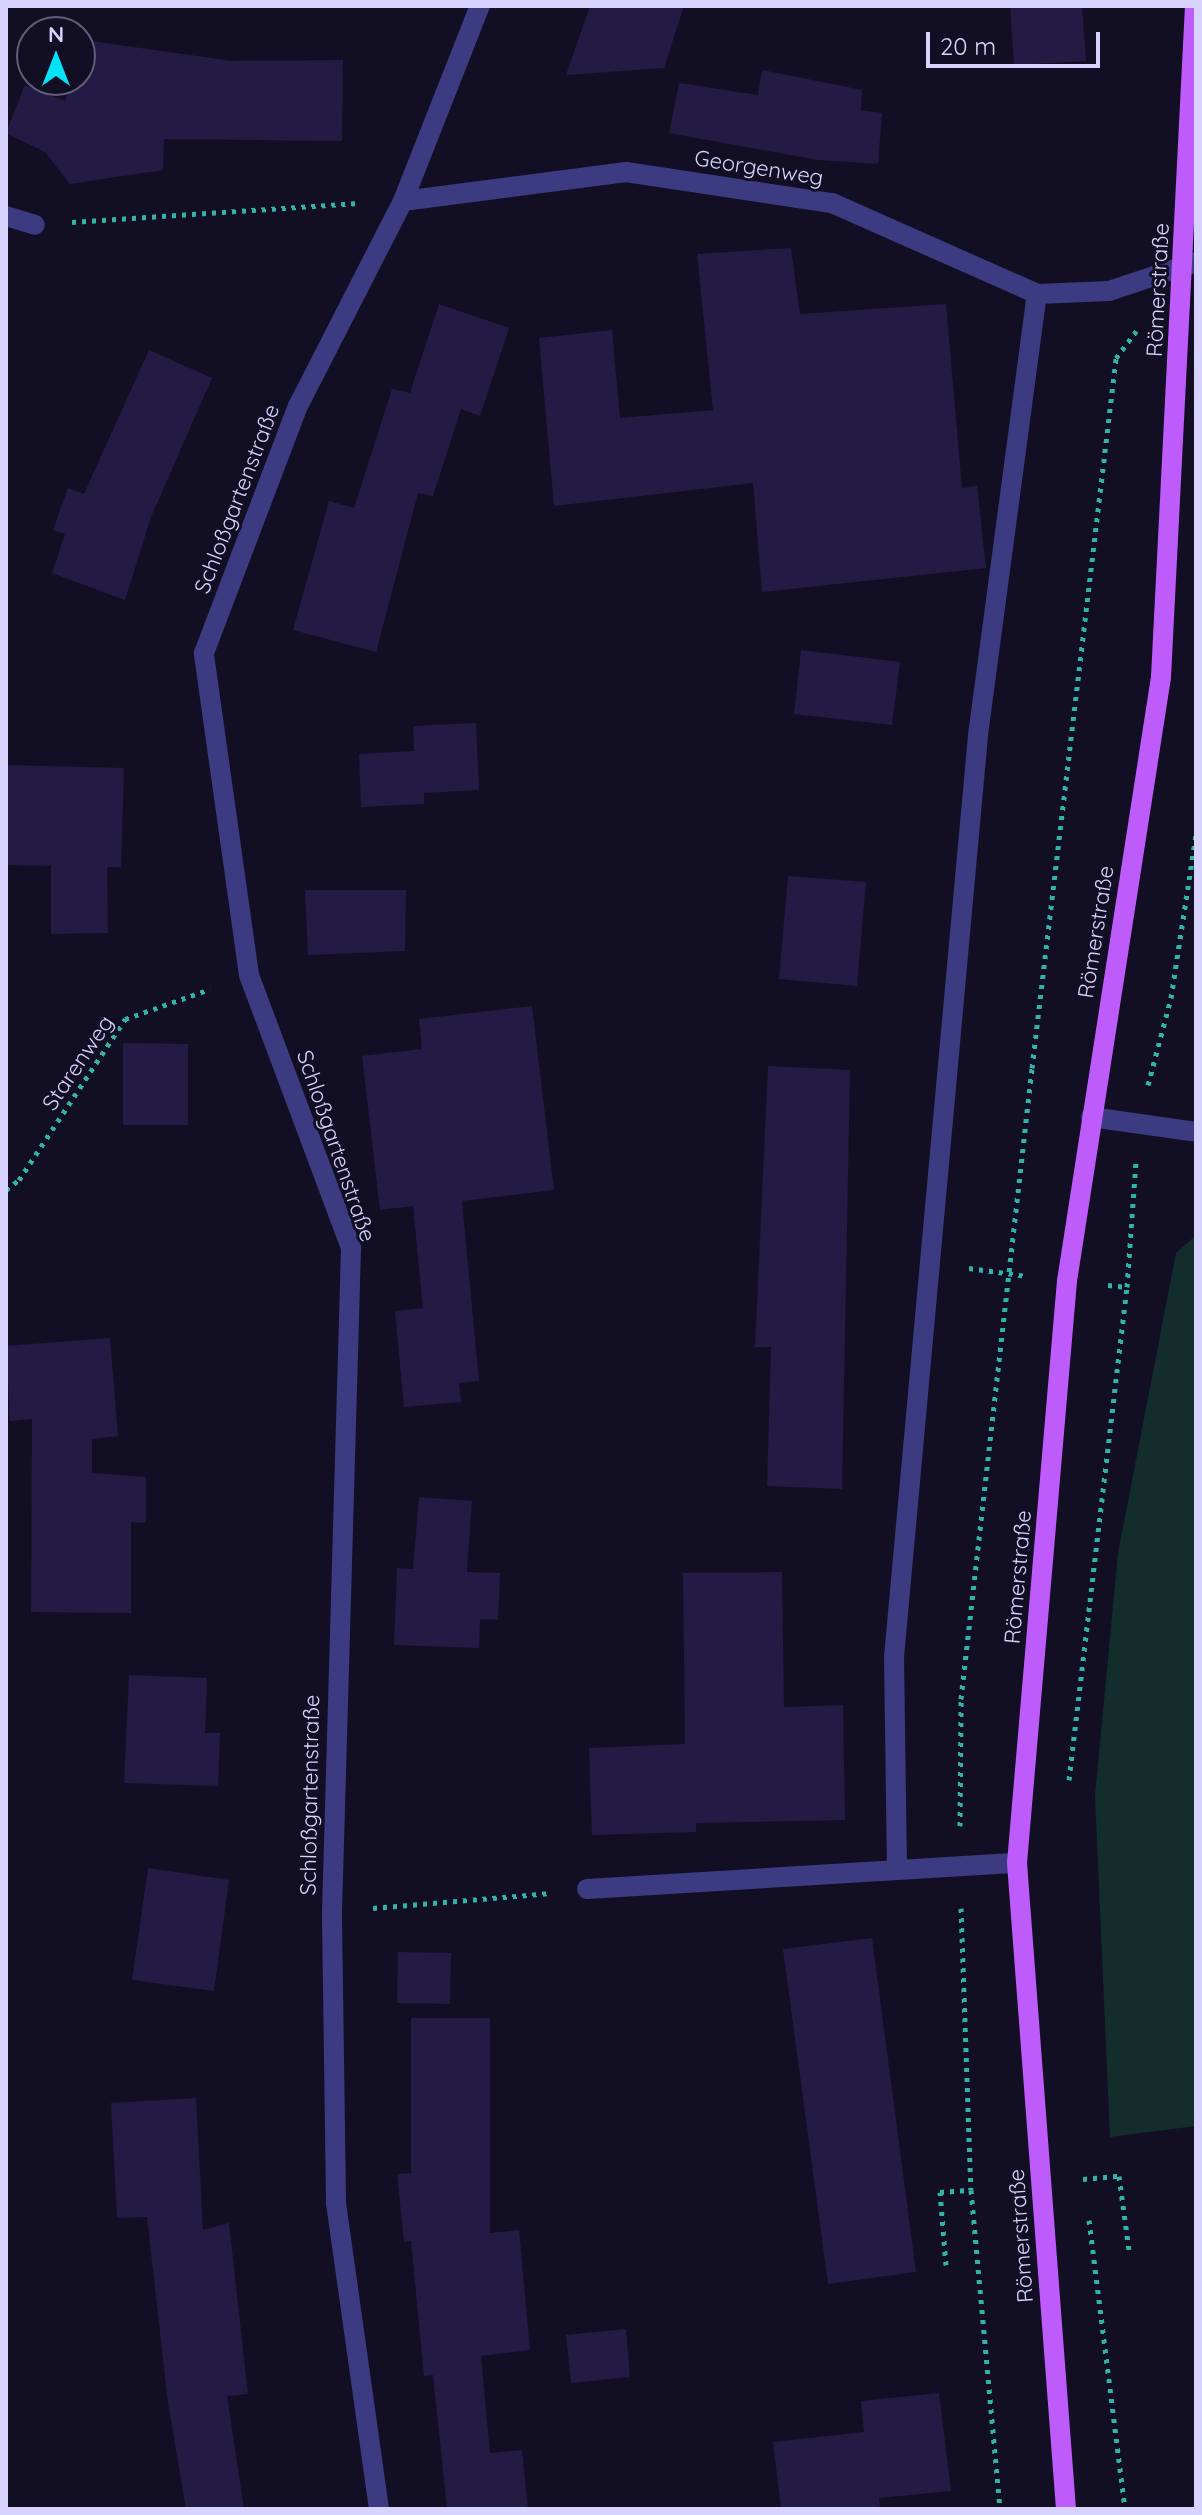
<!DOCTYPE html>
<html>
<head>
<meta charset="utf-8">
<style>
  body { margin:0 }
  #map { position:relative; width:1202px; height:2515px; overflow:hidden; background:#120f24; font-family:Quicksand,sans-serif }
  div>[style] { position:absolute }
  .green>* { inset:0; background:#122d2c }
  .building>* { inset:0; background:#231b44 }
  .path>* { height:5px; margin-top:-2.5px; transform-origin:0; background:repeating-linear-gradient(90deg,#32b3a9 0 4px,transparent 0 10px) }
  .minor>* { height:20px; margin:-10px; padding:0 10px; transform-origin:10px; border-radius:10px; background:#3c3b81 }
  .major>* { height:20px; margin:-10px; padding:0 10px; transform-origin:10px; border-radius:10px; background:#bd5cfb }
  span { translate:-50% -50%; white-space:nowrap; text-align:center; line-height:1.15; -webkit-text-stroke:6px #120f24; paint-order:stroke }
  .street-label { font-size:22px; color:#d7d3fe }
  .frame { position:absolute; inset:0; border:8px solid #d7d3fe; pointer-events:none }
  .north { position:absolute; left:16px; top:16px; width:80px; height:80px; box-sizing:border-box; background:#120f24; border:2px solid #615d7b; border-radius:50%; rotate:0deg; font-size:22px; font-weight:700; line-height:32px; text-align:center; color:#d7d3fe }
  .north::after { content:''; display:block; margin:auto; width:28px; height:36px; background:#06e3f6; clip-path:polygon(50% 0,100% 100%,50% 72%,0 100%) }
  .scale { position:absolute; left:926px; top:32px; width:174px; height:36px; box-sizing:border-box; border:4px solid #d7d3fe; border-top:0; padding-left:10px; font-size:24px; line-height:28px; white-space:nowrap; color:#d7d3fe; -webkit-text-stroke:6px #120f24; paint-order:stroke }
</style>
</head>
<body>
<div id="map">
  <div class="green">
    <i style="clip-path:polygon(1196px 1235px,1196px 2126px,1110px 2137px,1095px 1796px,1118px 1553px,1176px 1253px)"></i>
  </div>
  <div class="building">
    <i style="clip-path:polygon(590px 6px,684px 6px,664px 68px,566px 75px)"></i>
    <i style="clip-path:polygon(1010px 6px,1082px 6px,1086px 61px,1014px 65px)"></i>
    <i style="clip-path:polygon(84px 40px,232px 61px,343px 60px,342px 141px,164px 139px,163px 170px,70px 184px,45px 152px,6px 133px,25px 85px,65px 101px,71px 80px,80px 80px)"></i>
    <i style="clip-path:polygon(762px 70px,862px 90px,861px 110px,882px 113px,878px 164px,818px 160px,669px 133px,679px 83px,758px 95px)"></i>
    <i style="clip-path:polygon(791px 248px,800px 314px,946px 304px,962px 488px,977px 486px,986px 568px,762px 592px,753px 483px,554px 506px,539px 338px,612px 330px,620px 418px,713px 410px,697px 254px)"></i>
    <i style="clip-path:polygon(439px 304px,509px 328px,480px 416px,461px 409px,433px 496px,418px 493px,376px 652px,293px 630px,329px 501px,354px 508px,392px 389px,410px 393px)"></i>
    <i style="clip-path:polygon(149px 350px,212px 378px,151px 517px,125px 600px,52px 573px,65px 534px,53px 530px,68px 488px,84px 494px)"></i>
    <i style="clip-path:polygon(801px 650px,900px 662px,892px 725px,794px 714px)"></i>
    <i style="clip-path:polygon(476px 723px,479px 790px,424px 793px,424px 804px,361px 807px,359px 754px,414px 751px,413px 726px)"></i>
    <i style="clip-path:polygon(6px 765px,124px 768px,121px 867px,107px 867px,108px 933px,51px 934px,51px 866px,6px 865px)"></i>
    <i style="clip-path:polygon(788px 876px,866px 882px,857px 986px,779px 979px)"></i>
    <i style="clip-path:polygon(305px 890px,406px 890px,405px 951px,308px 955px)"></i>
    <i style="clip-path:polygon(532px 1006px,554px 1190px,462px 1201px,479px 1381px,459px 1383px,461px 1402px,404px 1407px,395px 1311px,423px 1308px,413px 1206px,380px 1210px,362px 1056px,422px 1049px,419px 1019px)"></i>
    <i style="clip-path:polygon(123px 1043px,188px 1044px,188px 1125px,123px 1125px)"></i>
    <i style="clip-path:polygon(768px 1066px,850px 1070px,842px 1489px,767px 1486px,771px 1347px,755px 1347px)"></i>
    <i style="clip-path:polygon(110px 1338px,118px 1436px,92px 1439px,92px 1473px,146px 1477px,146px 1523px,131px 1522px,131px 1613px,31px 1612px,32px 1419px,10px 1421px,6px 1346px)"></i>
    <i style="clip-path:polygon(419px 1497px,472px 1501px,467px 1572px,500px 1573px,498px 1620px,480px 1619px,479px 1648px,394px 1645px,397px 1568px,413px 1569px)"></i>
    <i style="clip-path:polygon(782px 1572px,784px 1707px,843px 1705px,845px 1820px,696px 1823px,696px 1832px,592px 1835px,589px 1748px,685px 1744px,683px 1573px)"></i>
    <i style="clip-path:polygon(129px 1675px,207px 1678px,205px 1733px,220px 1733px,218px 1786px,124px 1783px)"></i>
    <i style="clip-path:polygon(148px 1868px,229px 1880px,214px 1991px,132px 1980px)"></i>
    <i style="clip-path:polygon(872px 1938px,916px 2272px,828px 2284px,783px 1949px)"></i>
    <i style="clip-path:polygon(398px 1952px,451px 1953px,450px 2004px,397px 2003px)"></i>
    <i style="clip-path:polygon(411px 2018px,490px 2018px,490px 2233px,519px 2230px,530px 2350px,481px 2356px,490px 2453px,522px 2450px,528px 2509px,447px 2509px,433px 2375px,424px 2376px,411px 2241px,404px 2242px,397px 2174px,411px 2173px)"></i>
    <i style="clip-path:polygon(196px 2098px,203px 2230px,229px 2223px,248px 2394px,227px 2396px,244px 2509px,186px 2509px,168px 2403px,147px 2217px,117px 2218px,111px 2103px)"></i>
    <i style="clip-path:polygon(626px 2329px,630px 2377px,571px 2383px,566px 2335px)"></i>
    <i style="clip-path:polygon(939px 2393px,951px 2491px,879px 2498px,880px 2509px,781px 2509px,773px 2442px,864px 2432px,861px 2401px)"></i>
  </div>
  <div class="path">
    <i style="left:72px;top:222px;width:287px;rotate:-3.8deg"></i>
    <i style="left:1148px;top:1085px;width:90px;rotate:-75.2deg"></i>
    <i style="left:1171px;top:998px;width:166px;rotate:-81.3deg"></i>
    <i style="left:6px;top:1190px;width:16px;rotate:-38deg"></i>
    <i style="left:19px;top:1180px;width:193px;rotate:-56.6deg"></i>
    <i style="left:125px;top:1019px;width:90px;rotate:-19.4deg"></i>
    <i style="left:969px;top:1268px;width:59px;rotate:7.9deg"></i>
    <i style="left:1108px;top:1285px;width:19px;rotate:6deg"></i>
    <i style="left:1069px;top:1780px;width:496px;rotate:-83.3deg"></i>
    <i style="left:1127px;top:1287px;width:125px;rotate:-85.9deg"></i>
    <i style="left:960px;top:1826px;width:127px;rotate:-89.5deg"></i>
    <i style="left:961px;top:1699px;width:635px;rotate:-83.58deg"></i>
    <i style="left:1032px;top:1068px;width:715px;rotate:-83.25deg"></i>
    <i style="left:1116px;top:358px;width:34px;rotate:-53deg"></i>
    <i style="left:373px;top:1908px;width:178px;rotate:-4.8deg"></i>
    <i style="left:961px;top:1908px;width:282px;rotate:88deg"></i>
    <i style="left:971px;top:2190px;width:320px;rotate:84.8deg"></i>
    <i style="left:1083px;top:2179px;width:36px;rotate:-5deg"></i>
    <i style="left:1119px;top:2176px;width:75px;rotate:82.3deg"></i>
    <i style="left:1089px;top:2220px;width:291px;rotate:82.9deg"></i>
    <i style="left:946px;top:2265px;width:73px;rotate:-94.7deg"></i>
    <i style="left:940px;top:2192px;width:31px;rotate:-4deg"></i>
  </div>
  <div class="minor">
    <i style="left:403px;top:201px;width:225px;rotate:-7.4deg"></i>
    <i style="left:626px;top:172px;width:208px;rotate:8.6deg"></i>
    <i style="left:832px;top:203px;width:224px;rotate:23.9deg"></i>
    <i style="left:1037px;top:294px;width:72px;rotate:-2.4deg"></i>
    <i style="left:1109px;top:291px;width:92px;rotate:-18.4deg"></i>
    <i style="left:6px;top:216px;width:30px;rotate:17deg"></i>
    <i style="left:1091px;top:1117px;width:106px;rotate:8.1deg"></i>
    <i style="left:897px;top:1870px;width:213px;rotate:-90.8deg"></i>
    <i style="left:894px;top:1657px;width:926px;rotate:-84.79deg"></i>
    <i style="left:978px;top:735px;width:445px;rotate:-82.4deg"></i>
    <i style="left:587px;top:1889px;width:431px;rotate:-3.5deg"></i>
    <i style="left:379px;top:2509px;width:310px;rotate:-98deg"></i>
    <i style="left:336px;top:2202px;width:290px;rotate:-90.8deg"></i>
    <i style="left:332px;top:1912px;width:664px;rotate:-88.36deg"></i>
    <i style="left:351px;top:1248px;width:291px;rotate:-110.5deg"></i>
    <i style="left:249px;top:975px;width:325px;rotate:-98deg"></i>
    <i style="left:204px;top:653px;width:264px;rotate:-69.2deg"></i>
    <i style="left:298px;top:406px;width:230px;rotate:-62.9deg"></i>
    <i style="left:403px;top:201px;width:210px;rotate:-68.5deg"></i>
  </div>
  <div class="major">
    <i style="left:1066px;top:2509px;width:648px;rotate:-94.34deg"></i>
    <i style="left:1017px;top:1863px;width:584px;rotate:-85.09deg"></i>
    <i style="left:1067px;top:1281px;width:611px;rotate:-81.15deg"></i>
    <i style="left:1161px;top:677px;width:672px;rotate:-87.1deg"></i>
  </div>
  <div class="street-label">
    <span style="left:759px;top:168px;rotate:9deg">Georgenweg</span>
    <span style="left:1158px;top:290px;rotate:-87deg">Römerstraße</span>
    <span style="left:237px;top:499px;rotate:-69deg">Schloßgartenstraße</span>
    <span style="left:1096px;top:932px;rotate:-81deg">Römerstraße</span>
    <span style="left:78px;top:1063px;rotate:-56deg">Starenweg</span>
    <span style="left:336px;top:1146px;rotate:71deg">Schloßgartenstraße</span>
    <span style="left:1018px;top:1577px;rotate:-85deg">Römerstraße</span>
    <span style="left:310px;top:1795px;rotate:-89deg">Schloßgartenstraße</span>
    <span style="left:1021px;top:2236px;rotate:-94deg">Römerstraße</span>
  </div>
  <div class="frame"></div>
  <div class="north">N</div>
  <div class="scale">20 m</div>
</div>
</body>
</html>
